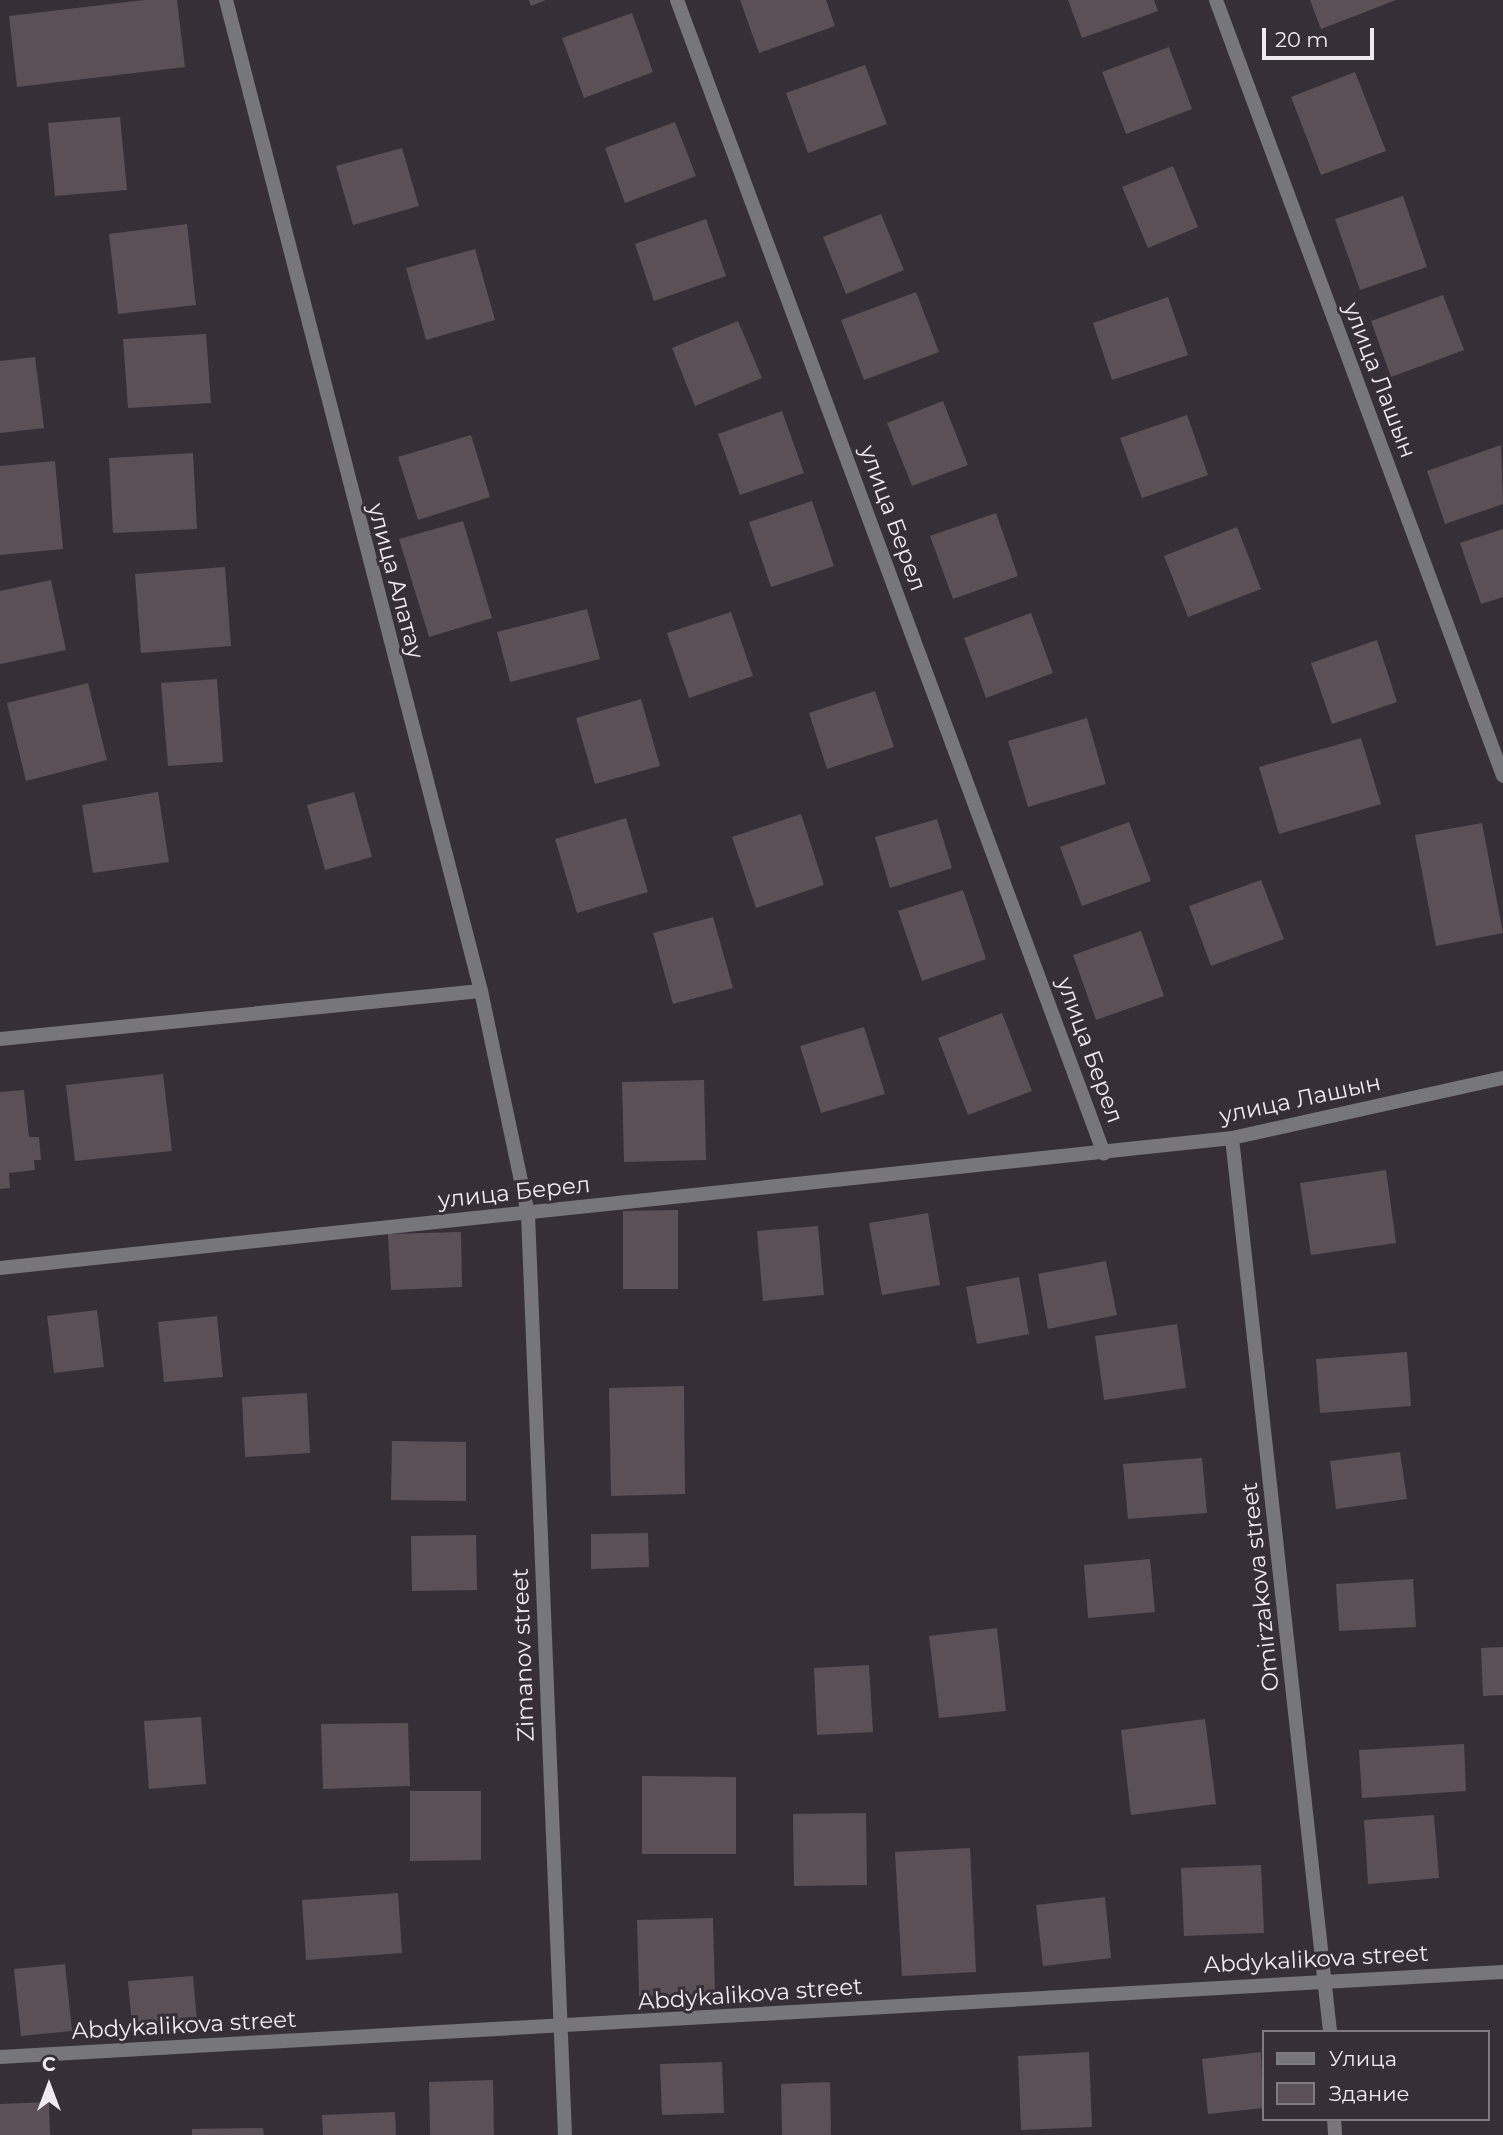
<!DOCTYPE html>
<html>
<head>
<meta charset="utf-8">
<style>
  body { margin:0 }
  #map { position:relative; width:1503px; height:2135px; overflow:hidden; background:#362f37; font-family:Montserrat,sans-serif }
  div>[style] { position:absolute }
  .building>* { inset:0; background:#5b5055 }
  .minor>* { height:14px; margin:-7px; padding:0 7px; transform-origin:7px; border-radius:7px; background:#77767b }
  span { translate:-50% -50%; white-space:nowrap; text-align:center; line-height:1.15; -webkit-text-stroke:6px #362f37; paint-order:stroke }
  .street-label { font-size:23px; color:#eeeaef }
  .legend { position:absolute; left:1262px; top:2030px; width:228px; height:91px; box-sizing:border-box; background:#362f37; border:2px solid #807a81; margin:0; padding:9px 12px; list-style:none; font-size:21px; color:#eeeaef }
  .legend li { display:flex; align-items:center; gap:14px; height:35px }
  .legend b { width:35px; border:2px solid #807a81 }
  .north { position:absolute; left:14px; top:2051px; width:70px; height:70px; -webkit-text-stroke:5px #362f37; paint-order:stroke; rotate:0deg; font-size:19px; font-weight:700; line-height:28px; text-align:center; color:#eeeaef }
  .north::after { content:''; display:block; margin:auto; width:24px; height:32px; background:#eeeaef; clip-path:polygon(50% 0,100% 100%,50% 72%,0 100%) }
  .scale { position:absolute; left:1262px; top:28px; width:112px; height:32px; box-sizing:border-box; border:4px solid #eeeaef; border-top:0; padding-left:9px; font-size:21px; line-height:24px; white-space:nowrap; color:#eeeaef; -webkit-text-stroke:5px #362f37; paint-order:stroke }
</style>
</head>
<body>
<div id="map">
  <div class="building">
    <i style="clip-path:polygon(144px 0,177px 0,185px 67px,17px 87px,9px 16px)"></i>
    <i style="clip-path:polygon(529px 0,546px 0,531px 6px)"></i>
    <i style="clip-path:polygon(740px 0,826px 0,835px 26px,759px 53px)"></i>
    <i style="clip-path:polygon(1068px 0,1154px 0,1158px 11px,1082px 38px)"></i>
    <i style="clip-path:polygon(1310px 0,1396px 0,1321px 29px)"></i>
    <i style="clip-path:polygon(632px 13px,653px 72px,584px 98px,562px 38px)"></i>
    <i style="clip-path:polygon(1169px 47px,1192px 109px,1126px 134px,1102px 72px)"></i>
    <i style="clip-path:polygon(865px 65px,887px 124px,808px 153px,786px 93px)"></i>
    <i style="clip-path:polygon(1355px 72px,1386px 151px,1321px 175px,1291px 97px)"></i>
    <i style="clip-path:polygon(120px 117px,127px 190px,55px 196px,48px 123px)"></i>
    <i style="clip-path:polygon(675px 122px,696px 176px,625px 203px,605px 148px)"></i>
    <i style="clip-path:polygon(402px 148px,419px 206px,353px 225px,336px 166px)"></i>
    <i style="clip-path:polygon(1173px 166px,1198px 227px,1148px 248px,1122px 187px)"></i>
    <i style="clip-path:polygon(1403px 196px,1427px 267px,1360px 290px,1335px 219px)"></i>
    <i style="clip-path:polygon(881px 214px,904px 270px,846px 294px,823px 237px)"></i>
    <i style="clip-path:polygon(706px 219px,726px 276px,654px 301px,635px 244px)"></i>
    <i style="clip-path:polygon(187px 224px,196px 305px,118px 314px,109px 234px)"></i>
    <i style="clip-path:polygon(475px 249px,495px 320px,426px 340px,406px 268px)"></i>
    <i style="clip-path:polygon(916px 292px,939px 352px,864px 380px,841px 320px)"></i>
    <i style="clip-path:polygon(1443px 295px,1464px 350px,1391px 377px,1371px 321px)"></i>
    <i style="clip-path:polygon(1168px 297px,1188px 355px,1112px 380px,1093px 323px)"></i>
    <i style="clip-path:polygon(738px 321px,762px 378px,695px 406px,672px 348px)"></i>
    <i style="clip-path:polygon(206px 334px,211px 403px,128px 408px,123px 339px)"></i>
    <i style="clip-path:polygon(35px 357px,44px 428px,0 433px,0 361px)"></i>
    <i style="clip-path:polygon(943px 401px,968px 465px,912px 486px,887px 423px)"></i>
    <i style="clip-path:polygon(782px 411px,804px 473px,740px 495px,718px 434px)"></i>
    <i style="clip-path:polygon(1187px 415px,1208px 475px,1142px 498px,1120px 438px)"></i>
    <i style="clip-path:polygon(471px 435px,490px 497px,418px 520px,398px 457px)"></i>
    <i style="clip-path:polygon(1501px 445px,1503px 504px,1445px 524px,1427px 471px)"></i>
    <i style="clip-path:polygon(193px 453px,197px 529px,113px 533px,109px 458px)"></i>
    <i style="clip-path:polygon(55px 461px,63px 549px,0 555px,0 466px)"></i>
    <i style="clip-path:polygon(812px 501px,834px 566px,771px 587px,749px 522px)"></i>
    <i style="clip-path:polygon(996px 513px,1018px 576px,953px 599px,930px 536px)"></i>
    <i style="clip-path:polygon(463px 521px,492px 618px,429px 637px,399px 539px)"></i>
    <i style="clip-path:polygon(1237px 527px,1261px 589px,1188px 617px,1164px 556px)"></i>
    <i style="clip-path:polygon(1503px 529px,1503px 597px,1481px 604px,1460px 543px)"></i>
    <i style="clip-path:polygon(225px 567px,231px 646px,141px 653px,135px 574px)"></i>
    <i style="clip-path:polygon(51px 580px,66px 650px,0 664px,0 591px)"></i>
    <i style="clip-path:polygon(587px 609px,600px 659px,510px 682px,497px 632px)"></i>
    <i style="clip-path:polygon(731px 612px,753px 676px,689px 698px,667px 633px)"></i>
    <i style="clip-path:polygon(1031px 613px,1053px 673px,986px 698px,964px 638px)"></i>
    <i style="clip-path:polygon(1377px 640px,1397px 702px,1332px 724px,1311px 663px)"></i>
    <i style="clip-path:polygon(217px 679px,223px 762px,168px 766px,161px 683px)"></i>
    <i style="clip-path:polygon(88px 683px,107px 760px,26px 781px,7px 703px)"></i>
    <i style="clip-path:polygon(875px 691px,894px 747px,827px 769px,809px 713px)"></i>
    <i style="clip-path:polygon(641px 699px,660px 766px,595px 784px,576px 718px)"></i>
    <i style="clip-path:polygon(1087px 718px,1106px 784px,1028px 807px,1008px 741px)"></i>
    <i style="clip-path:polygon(1361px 738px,1381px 804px,1279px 834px,1259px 767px)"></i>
    <i style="clip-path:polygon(158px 792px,169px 862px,93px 873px,82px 805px)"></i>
    <i style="clip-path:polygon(354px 792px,372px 857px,325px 870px,307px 805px)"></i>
    <i style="clip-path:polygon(801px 814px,824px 885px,756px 908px,732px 837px)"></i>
    <i style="clip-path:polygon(626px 818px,648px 892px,577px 913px,555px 839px)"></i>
    <i style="clip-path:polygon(937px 819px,952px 868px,890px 888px,875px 837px)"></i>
    <i style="clip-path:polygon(1129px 822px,1151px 881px,1082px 906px,1060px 847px)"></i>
    <i style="clip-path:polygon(1482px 823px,1503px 933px,1436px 946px,1415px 835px)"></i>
    <i style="clip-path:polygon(1261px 880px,1284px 939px,1211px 966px,1189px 906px)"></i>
    <i style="clip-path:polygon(963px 890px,986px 959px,922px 981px,898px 911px)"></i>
    <i style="clip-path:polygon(713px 917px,733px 988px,673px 1004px,653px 933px)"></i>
    <i style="clip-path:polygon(1141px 931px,1164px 996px,1096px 1020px,1073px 955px)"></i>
    <i style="clip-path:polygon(1002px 1013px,1032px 1091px,968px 1115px,938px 1038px)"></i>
    <i style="clip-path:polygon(864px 1027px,885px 1094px,821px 1113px,800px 1046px)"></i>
    <i style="clip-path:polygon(163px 1074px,172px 1151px,75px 1161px,66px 1085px)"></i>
    <i style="clip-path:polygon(704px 1080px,706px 1160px,624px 1162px,622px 1082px)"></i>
    <i style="clip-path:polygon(24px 1090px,29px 1137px,39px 1137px,41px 1160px,34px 1160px,35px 1170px,9px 1173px,10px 1188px,0 1189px,0 1092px)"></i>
    <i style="clip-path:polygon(1386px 1170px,1396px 1243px,1311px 1255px,1300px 1183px)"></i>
    <i style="clip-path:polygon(678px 1210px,678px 1289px,623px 1289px,623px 1211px)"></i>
    <i style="clip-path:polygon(928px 1213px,940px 1285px,882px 1295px,869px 1223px)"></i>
    <i style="clip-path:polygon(818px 1226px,824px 1295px,763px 1301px,757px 1231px)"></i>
    <i style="clip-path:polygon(461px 1232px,462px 1287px,391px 1290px,388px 1234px)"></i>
    <i style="clip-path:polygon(1106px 1261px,1117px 1315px,1048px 1329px,1038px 1274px)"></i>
    <i style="clip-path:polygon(1019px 1277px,1029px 1334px,977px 1344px,966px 1287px)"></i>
    <i style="clip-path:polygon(97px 1310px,104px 1367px,54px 1373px,47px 1316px)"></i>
    <i style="clip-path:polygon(217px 1316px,223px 1377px,164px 1382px,158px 1322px)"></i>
    <i style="clip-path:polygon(1177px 1324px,1186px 1388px,1104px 1400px,1095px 1336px)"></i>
    <i style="clip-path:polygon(1407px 1352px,1411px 1406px,1320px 1413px,1316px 1359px)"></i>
    <i style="clip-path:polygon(684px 1386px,685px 1494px,611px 1496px,609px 1388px)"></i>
    <i style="clip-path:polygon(307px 1393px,310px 1453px,245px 1457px,242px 1397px)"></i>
    <i style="clip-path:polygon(392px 1441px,466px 1442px,466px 1501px,391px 1500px)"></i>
    <i style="clip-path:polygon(1400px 1452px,1407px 1499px,1336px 1509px,1330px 1461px)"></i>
    <i style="clip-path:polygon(1202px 1458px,1207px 1513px,1128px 1519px,1123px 1464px)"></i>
    <i style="clip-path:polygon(648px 1533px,649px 1567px,591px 1569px,591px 1534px)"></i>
    <i style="clip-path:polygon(476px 1535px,477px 1590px,412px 1591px,411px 1536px)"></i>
    <i style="clip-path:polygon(1150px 1559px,1155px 1612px,1088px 1618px,1084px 1565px)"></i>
    <i style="clip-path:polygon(1413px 1579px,1416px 1627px,1339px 1631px,1336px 1584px)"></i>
    <i style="clip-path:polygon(997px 1628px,1006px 1711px,939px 1718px,929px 1636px)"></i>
    <i style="clip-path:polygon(1503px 1647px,1503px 1695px,1483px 1696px,1481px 1648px)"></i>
    <i style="clip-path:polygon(869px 1665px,873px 1732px,817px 1735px,814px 1668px)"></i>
    <i style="clip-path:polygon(201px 1717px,206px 1784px,149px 1789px,144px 1721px)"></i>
    <i style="clip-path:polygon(1205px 1719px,1216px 1804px,1131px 1815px,1121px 1730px)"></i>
    <i style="clip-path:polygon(408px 1723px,410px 1786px,323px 1789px,321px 1724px)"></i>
    <i style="clip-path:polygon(1464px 1744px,1466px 1791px,1362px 1798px,1359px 1750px)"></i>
    <i style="clip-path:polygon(642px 1776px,736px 1777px,736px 1854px,642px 1854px)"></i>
    <i style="clip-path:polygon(410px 1791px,481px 1791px,481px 1860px,410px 1861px)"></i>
    <i style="clip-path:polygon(866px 1813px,867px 1885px,794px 1886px,793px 1814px)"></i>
    <i style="clip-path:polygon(1434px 1815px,1439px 1878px,1368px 1884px,1364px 1820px)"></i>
    <i style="clip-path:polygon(970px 1848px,976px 1972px,902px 1976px,895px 1852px)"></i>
    <i style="clip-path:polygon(1261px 1865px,1264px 1933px,1184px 1936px,1181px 1868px)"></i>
    <i style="clip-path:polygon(398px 1893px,402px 1953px,306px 1960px,302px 1900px)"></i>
    <i style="clip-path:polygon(1105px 1897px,1111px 1958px,1043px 1966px,1036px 1905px)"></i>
    <i style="clip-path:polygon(713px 1918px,715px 1994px,639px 1996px,637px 1920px)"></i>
    <i style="clip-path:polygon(65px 1964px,72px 2031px,21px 2036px,14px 1969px)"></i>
    <i style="clip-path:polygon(193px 1976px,197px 2021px,132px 2026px,128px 1981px)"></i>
    <i style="clip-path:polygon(1089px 2052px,1092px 2127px,1021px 2130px,1018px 2056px)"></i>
    <i style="clip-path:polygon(1261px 2052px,1263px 2108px,1208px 2114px,1202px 2059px)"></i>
    <i style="clip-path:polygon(722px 2062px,724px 2113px,662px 2115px,660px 2064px)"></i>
    <i style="clip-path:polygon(493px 2080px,494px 2135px,430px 2135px,429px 2082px)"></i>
    <i style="clip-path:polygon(830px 2082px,831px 2135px,782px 2135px,781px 2084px)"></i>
    <i style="clip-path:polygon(49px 2102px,50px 2135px,0 2135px,0 2104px)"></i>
    <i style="clip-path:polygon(395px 2112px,396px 2135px,323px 2135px,322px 2115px)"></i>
    <i style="clip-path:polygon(263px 2128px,264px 2135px,192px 2135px,192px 2129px)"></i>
  </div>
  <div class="minor">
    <i style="left:226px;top:0;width:1023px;rotate:75.57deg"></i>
    <i style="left:481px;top:991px;width:228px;rotate:78.1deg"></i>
    <i style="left:528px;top:1214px;width:922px;rotate:87.7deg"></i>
    <i style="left:677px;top:0;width:1230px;rotate:69.69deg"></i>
    <i style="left:1216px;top:0;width:827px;rotate:69.7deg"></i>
    <i style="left:0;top:1039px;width:483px;rotate:-5.7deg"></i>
    <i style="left:1232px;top:1138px;width:899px;rotate:83.74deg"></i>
    <i style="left:0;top:1268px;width:1239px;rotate:-6.02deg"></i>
    <i style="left:1232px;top:1138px;width:278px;rotate:-12.5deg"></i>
    <i style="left:0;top:2057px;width:1505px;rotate:-3.24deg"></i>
    <i style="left:1334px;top:2119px;width:16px;rotate:86deg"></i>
  </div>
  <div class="street-label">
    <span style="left:1380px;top:380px;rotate:69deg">улица Лашын</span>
    <span style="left:893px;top:518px;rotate:70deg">улица Берел</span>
    <span style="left:396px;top:581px;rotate:75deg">улица Алатау</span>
    <span style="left:1090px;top:1050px;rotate:70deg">улица Берел</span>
    <span style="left:1300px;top:1099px;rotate:-12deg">улица Лашын</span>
    <span style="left:514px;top:1192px;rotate:-6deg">улица Берел</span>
    <span style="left:1260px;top:1587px;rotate:-96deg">Omirzakova street</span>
    <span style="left:523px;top:1655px;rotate:-92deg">Zimanov street</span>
    <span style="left:1316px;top:1959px;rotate:-3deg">Abdykalikova street</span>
    <span style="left:750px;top:1994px;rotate:-4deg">Abdykalikova street</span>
    <span style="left:184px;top:2025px;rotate:-3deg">Abdykalikova street</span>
  </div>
  <ul class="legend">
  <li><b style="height:9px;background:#77767b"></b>Улица</li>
  <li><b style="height:19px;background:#5b5055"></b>Здание</li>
  </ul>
  <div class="north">С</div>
  <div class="scale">20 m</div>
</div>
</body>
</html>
